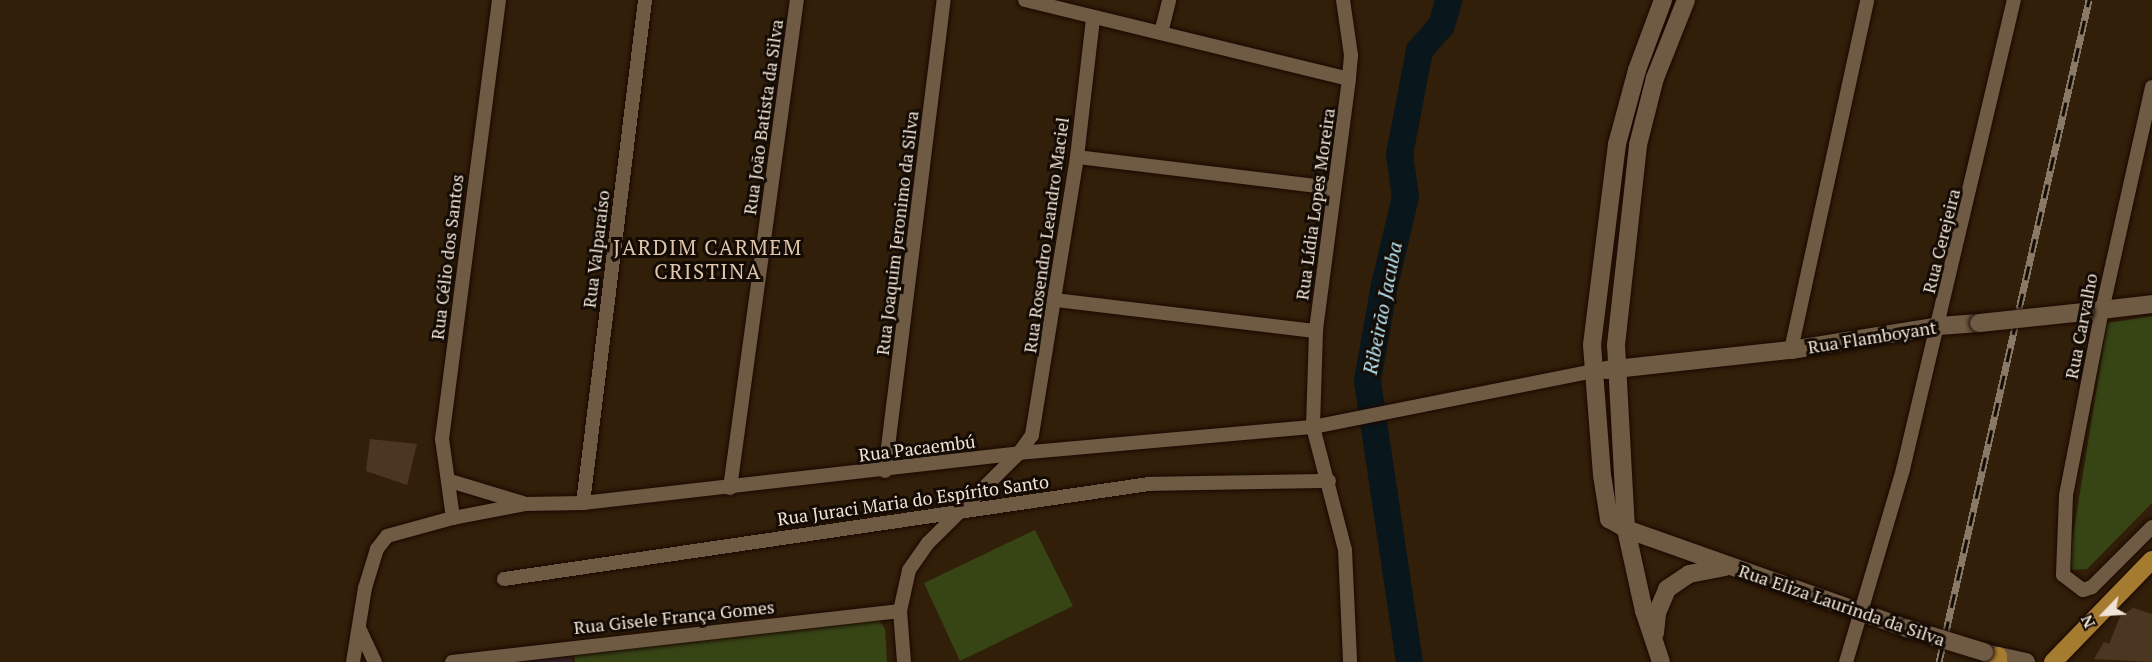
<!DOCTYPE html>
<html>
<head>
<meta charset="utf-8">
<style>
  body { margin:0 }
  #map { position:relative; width:2152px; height:662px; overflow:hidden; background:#321f09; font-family:"PT Serif",serif }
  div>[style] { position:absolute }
  .education>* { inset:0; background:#37242a }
  .green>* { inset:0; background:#374515 }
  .river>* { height:27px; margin:-13.5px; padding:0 13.5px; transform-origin:13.5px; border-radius:13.5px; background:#09161b }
  .building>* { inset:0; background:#4b3721 }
  .roads { filter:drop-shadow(0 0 2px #190800) drop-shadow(0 0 2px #190800) }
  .street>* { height:14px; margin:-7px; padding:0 7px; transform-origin:7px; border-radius:7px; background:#6f5a43 }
  .secondary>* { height:18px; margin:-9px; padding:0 9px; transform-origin:9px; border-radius:9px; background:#6f5a43 }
  .primary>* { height:18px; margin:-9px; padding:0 9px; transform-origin:9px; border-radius:9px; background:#a57b30 }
  .rail>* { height:7px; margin-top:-3.5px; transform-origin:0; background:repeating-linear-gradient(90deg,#130b04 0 14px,#897967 0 28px); box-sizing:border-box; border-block:2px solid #897967 }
  .bridges { filter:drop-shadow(0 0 2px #190800) drop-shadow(0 0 2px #190800) }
  .secondary-bridge>* { height:18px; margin:-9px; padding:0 9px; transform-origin:9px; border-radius:9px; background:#6f5a43 }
  span { translate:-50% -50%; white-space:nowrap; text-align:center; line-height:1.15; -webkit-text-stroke:6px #130b04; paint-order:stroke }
  .street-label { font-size:18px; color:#f0e3d6 }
  .water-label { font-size:20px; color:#b7e6f6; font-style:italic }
  .quarter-label { font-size:21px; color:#dec5ab; letter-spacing:1.5px }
  .north { position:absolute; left:2074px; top:584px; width:60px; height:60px; -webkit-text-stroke:4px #130b04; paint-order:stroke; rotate:245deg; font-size:16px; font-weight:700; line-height:24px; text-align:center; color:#f0e3d6 }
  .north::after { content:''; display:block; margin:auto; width:21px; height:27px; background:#f0e3d6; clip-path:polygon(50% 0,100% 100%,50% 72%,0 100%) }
</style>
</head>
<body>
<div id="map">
  <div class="education">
    <i style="clip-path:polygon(571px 655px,572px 662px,510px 662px)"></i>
  </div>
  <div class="green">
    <i style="clip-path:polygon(2152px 316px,2152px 503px,2087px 569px,2071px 570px,2069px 561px,2107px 323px)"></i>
    <i style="clip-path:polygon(1035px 530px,1073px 606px,960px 661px,924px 583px)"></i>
    <i style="clip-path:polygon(878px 619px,885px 629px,887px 662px,575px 662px,574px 653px)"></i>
  </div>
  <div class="river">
    <i style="left:1409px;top:662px;width:285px;rotate:-98.5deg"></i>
    <i style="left:1367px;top:380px;width:97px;rotate:-79.9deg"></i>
    <i style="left:1384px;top:285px;width:91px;rotate:-76.7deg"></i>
    <i style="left:1405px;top:196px;width:42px;rotate:-98.1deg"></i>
    <i style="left:1399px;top:154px;width:106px;rotate:-79.1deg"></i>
    <i style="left:1419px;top:50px;width:33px;rotate:-49deg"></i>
    <i style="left:1441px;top:25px;width:26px;rotate:-74deg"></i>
  </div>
  <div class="building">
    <i style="clip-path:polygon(370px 439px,417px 444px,407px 485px,366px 471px)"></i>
    <i style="clip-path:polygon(2133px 608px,2152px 614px,2152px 662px,2094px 659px,2104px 642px,2109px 644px,2120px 617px)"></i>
  </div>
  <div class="roads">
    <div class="street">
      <i style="left:1025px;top:0;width:333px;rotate:13.7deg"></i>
      <i style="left:1343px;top:0;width:56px;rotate:81.7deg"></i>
      <i style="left:1351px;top:55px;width:24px;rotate:95deg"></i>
      <i style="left:1349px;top:79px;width:254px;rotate:97.5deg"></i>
      <i style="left:1316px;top:331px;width:96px;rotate:91.8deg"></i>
      <i style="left:1313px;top:427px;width:127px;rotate:75.4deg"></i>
      <i style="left:1345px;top:550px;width:112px;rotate:87.4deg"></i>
      <i style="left:1161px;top:33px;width:34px;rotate:-76deg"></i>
      <i style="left:2152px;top:87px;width:229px;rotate:102.6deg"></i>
      <i style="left:2102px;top:310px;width:189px;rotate:101deg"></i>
      <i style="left:2066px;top:496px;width:79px;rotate:92.2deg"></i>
      <i style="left:2063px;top:575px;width:25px;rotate:37deg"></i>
      <i style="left:2083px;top:590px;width:9px;rotate:-18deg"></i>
      <i style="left:2092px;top:587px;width:85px;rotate:-45deg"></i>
      <i style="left:1077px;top:157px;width:258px;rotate:6.9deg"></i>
      <i style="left:1055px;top:300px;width:263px;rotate:6.8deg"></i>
      <i style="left:1791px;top:350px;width:358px;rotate:-77.7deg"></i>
      <i style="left:885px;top:471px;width:475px;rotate:-82.9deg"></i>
      <i style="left:450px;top:481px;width:76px;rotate:16.8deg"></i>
      <i style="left:730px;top:488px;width:493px;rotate:-82.2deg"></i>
      <i style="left:583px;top:503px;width:507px;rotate:-82.97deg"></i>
      <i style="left:453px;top:518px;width:80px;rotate:-97.9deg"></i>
      <i style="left:442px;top:439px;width:443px;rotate:-82.6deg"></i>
      <i style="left:504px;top:579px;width:652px;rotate:-8.38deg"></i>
      <i style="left:1149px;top:484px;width:180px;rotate:-1deg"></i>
      <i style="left:359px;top:628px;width:38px;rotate:65deg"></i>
      <i style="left:353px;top:662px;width:75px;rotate:-80.8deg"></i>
      <i style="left:365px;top:588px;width:41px;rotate:-72.9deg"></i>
      <i style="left:377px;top:549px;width:16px;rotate:-52deg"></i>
      <i style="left:387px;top:536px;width:68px;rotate:-15.3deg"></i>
      <i style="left:453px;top:518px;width:73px;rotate:-11deg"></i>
      <i style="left:525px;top:504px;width:58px;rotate:-1deg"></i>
      <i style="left:583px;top:503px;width:439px;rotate:-6.5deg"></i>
      <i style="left:1019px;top:453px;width:295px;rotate:-5.1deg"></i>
      <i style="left:1313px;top:427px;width:285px;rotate:-11.3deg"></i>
      <i style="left:452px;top:662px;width:451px;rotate:-6.5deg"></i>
      <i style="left:904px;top:662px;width:51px;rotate:-94.5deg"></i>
      <i style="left:900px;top:611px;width:42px;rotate:-77.6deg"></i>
      <i style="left:909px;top:570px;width:33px;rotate:-55deg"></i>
      <i style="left:928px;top:543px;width:128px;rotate:-44.7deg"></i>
      <i style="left:1019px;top:453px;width:22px;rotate:-54deg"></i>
      <i style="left:1032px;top:435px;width:282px;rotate:-80.8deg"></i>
      <i style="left:1077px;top:157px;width:139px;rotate:-83.4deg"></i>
      <i style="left:1846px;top:662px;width:201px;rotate:-73.5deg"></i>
      <i style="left:1903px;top:469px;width:482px;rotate:-76.7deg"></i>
    </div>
    <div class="secondary">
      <i style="left:1663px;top:0;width:75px;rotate:110.4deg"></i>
      <i style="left:1637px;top:70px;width:77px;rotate:105.1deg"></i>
      <i style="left:1617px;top:144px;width:203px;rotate:97.1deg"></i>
      <i style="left:1592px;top:345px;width:130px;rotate:85.6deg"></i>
      <i style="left:1602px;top:475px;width:45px;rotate:81deg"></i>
      <i style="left:1609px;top:519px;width:20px;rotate:30deg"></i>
      <i style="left:1626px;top:529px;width:297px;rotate:19.5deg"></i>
      <i style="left:2084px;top:312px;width:68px;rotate:-6.7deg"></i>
      <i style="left:1606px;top:370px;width:186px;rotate:-6.2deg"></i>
      <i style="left:1791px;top:350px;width:150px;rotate:-9.2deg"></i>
      <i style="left:1939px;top:326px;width:40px;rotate:-4.3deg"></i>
      <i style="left:1655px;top:633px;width:20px;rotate:-84deg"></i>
      <i style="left:1657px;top:613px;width:26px;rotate:-67deg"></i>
      <i style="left:1667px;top:589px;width:27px;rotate:-34deg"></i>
      <i style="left:1689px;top:574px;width:37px;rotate:-11deg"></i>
      <i style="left:1985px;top:653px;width:42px;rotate:12.4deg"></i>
      <i style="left:1661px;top:662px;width:54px;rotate:-108.4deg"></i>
      <i style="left:1644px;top:611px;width:84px;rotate:-102.4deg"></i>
      <i style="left:1626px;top:529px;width:184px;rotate:-93.1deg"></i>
      <i style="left:1616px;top:345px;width:201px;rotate:-83.7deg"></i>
      <i style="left:1638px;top:145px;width:69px;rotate:-75.8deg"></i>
      <i style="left:1655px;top:78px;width:84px;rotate:-68.3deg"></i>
    </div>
    <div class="primary">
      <i style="left:1998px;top:656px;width:6px;rotate:90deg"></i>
      <i style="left:2053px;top:662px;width:142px;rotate:-45.9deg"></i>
    </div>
  </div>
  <div class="rail">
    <i style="left:1939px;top:662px;width:679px;rotate:-77.23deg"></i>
  </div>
  <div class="bridges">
    <div class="secondary-bridge">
      <i style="left:1979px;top:323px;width:106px;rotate:-6deg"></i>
      <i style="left:1906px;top:628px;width:82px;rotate:17.1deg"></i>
    </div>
  </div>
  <div class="street-label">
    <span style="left:763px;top:117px;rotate:-82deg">Rua João Batista da Silva</span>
    <span style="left:1315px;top:204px;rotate:-82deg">Rua Lídia Lopes Moreira</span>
    <span style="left:897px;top:233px;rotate:-83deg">Rua Joaquim Jeronimo da Silva</span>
    <span style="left:1046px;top:235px;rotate:-82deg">Rua Rosendro Leandro Maciel</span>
    <span style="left:1941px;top:241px;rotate:-76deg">Rua Cerejeira</span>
    <span style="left:596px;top:249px;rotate:-83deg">Rua Valparaíso</span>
    <span style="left:447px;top:257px;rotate:-83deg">Rua Célio dos Santos</span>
    <span style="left:2081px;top:326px;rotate:-79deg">Rua Carvalho</span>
    <span style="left:1872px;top:337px;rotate:-9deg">Rua Flamboyant</span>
    <span style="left:917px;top:448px;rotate:-7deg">Rua Pacaembú</span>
    <span style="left:913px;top:500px;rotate:-8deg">Rua Juraci Maria do Espírito Santo</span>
    <span style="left:1842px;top:605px;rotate:19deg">Rua Eliza Laurinda da Silva</span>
    <span style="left:674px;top:617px;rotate:-6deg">Rua Gisele França Gomes</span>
  </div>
  <div class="water-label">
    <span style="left:1382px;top:308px;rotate:-79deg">Ribeirão Jacuba</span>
  </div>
  <div class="quarter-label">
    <span style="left:708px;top:259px">JARDIM CARMEM<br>CRISTINA</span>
  </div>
  <div class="north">N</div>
</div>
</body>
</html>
